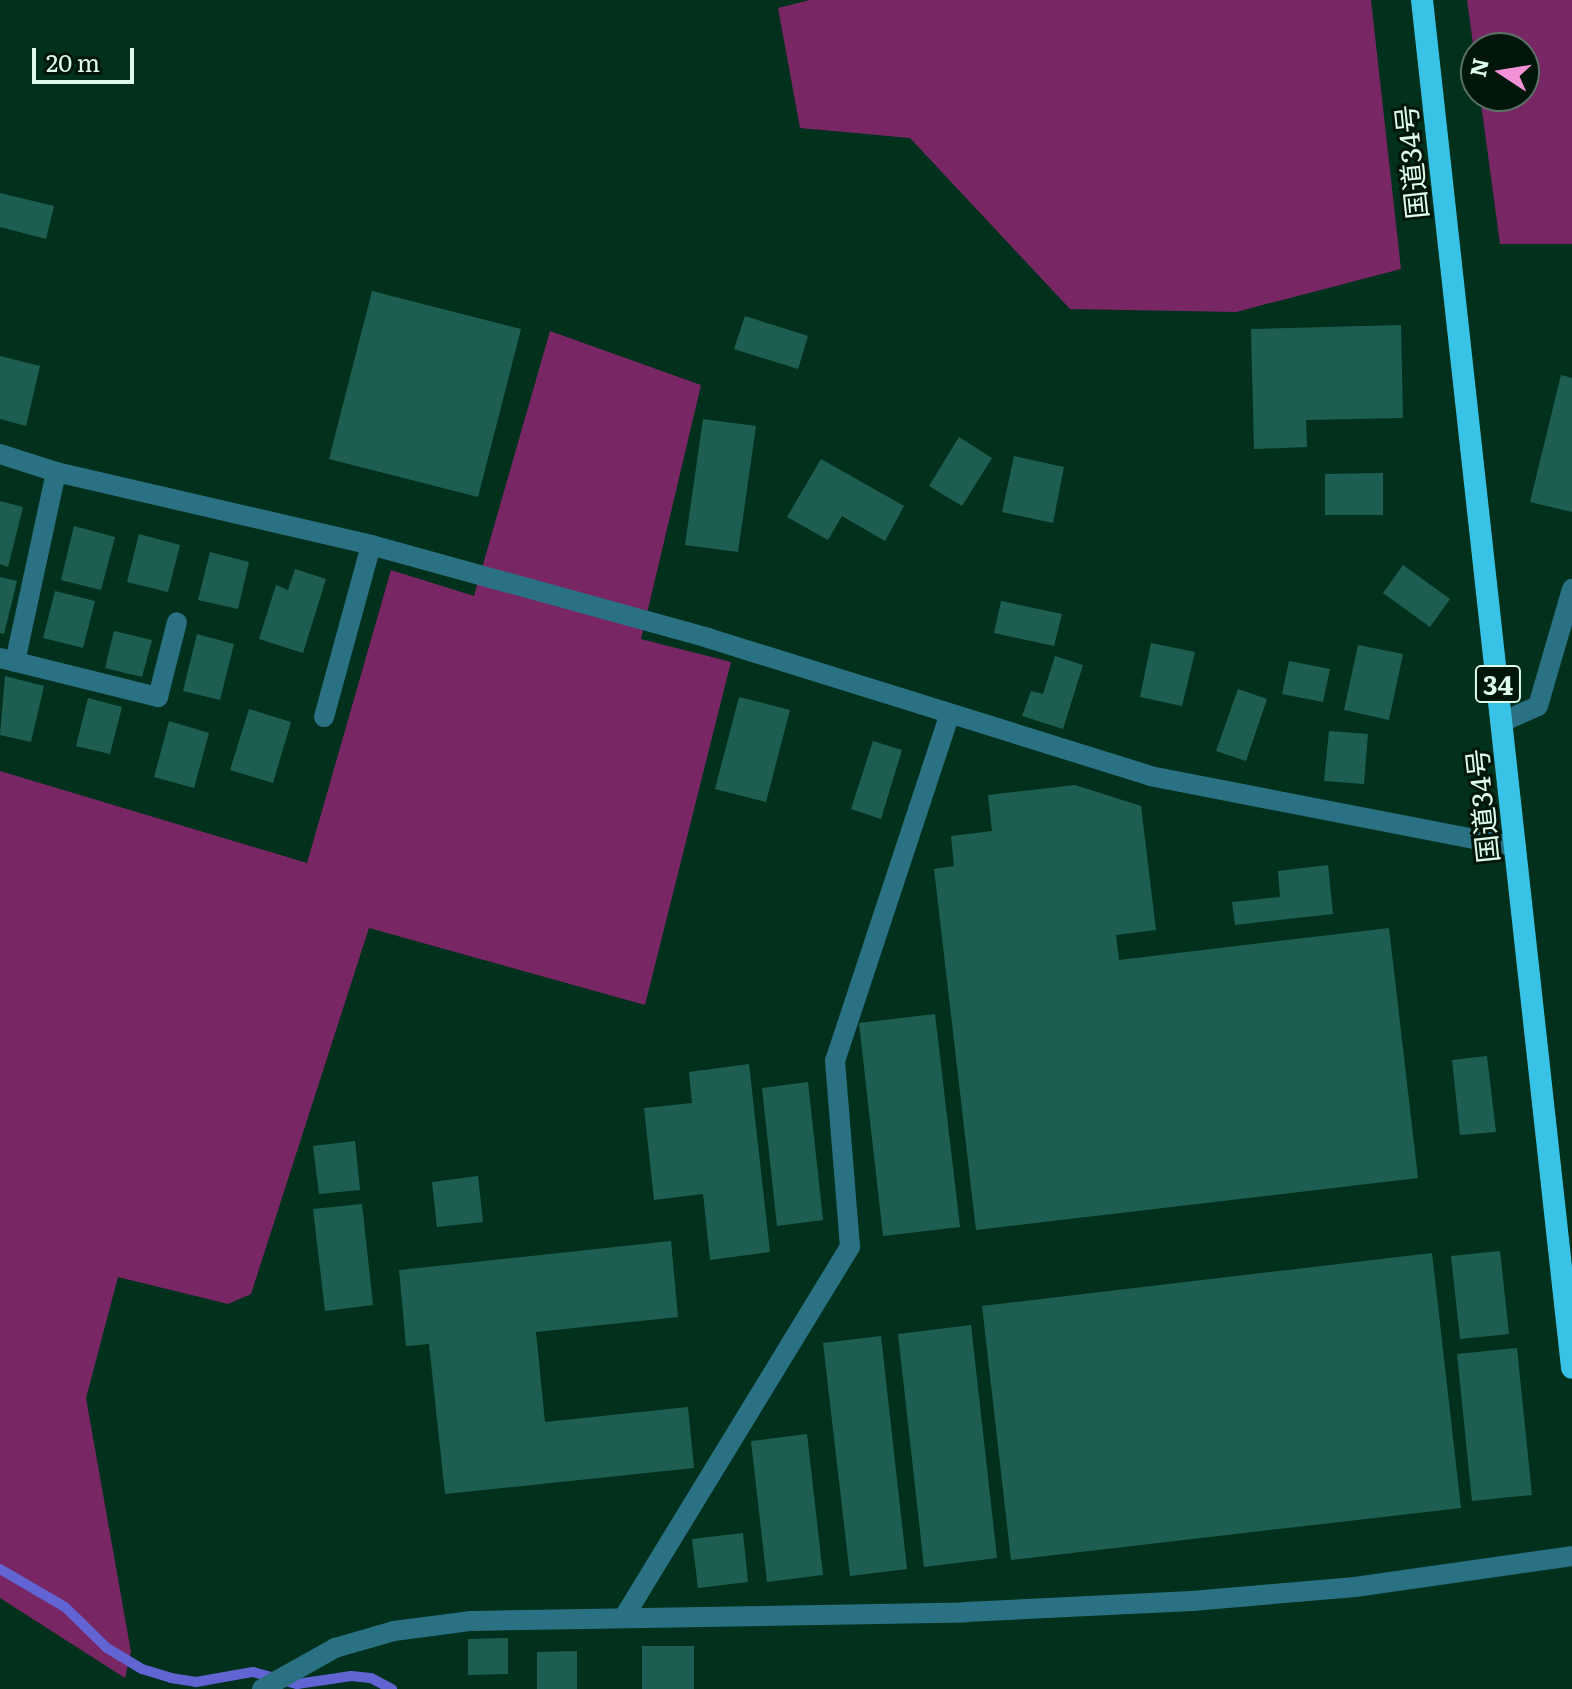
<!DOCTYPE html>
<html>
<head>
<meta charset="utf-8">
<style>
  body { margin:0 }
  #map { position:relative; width:1572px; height:1689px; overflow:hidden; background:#01311c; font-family:Literata,"Noto Sans JP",serif }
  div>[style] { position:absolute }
  .green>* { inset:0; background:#782764 }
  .stream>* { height:10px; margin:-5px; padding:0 5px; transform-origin:5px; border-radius:5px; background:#6264d3 }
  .building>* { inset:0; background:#1e5e52 }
  .minor>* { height:20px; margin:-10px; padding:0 10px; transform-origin:10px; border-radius:10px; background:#2a7184 }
  .trunk>* { height:22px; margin:-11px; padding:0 11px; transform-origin:11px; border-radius:11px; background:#38c3e6 }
  span { translate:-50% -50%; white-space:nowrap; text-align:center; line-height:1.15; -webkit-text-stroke:6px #01160a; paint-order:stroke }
  .shield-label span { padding:2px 6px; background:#01160a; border:2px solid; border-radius:6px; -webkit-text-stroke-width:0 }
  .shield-label { font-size:26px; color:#defcea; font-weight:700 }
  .street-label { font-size:28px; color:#defcea }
  .north { position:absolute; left:1460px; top:32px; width:80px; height:80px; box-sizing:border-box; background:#01160a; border:2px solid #597264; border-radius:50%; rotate:282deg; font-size:22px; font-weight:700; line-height:32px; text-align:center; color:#defcea }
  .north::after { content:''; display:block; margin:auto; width:28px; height:36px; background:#f391d6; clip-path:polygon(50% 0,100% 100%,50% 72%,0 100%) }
  .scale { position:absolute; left:32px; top:48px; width:102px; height:36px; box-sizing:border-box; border:4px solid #defcea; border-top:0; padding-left:10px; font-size:24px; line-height:28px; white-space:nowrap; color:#defcea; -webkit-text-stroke:6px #01160a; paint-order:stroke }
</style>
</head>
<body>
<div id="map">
  <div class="green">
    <i style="clip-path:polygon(810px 0,1371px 0,1401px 269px,1236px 312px,1070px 309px,910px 138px,800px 128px,778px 8px)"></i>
    <i style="clip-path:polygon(1467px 0,1572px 0,1572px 244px,1500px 244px,1480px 96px,1524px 96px,1524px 48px,1476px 48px,1476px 66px)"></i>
    <i style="clip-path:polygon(550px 331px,701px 385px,641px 639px,731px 662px,645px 1005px,369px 928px,251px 1294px,228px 1304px,118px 1277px,86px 1398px,131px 1652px,125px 1678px,0 1598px,0 771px,307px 863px,391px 570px,474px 596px)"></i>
  </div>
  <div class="stream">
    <i style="left:0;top:1569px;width:75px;rotate:30.3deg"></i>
    <i style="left:65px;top:1607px;width:59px;rotate:44.3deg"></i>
    <i style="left:107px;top:1648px;width:41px;rotate:31deg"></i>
    <i style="left:142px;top:1669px;width:30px;rotate:17deg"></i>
    <i style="left:171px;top:1678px;width:25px;rotate:9deg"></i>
    <i style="left:196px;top:1682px;width:58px;rotate:-10deg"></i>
    <i style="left:253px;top:1672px;width:46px;rotate:15.3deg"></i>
    <i style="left:297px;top:1684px;width:55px;rotate:-8.4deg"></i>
    <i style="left:351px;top:1676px;width:20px;rotate:6deg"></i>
    <i style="left:371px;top:1678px;width:24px;rotate:28deg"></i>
  </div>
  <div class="building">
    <i style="clip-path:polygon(0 193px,54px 206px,46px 239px,0 227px)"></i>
    <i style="clip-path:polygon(372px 291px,521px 329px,478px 497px,329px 459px)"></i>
    <i style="clip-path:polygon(745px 316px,808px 336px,798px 369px,734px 349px)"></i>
    <i style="clip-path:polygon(1401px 325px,1403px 418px,1306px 420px,1307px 447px,1254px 449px,1251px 329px)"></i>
    <i style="clip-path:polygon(0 356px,40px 366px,26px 426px,0 419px)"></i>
    <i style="clip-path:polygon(1561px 375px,1572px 378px,1572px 512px,1530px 502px)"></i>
    <i style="clip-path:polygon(703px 419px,756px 426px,738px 552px,685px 545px)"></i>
    <i style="clip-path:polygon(959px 437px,992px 458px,962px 506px,929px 486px)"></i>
    <i style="clip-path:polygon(1014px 456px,1064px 467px,1053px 523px,1002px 512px)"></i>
    <i style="clip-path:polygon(821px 459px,904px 506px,885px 541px,842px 516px,828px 540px,787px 517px)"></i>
    <i style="clip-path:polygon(1383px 473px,1383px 515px,1325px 515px,1325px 474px)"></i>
    <i style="clip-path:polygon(0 501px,23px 507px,8px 567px,0 564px)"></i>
    <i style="clip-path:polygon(74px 526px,115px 537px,101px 590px,61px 580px)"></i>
    <i style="clip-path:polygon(139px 534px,180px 545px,168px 592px,127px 582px)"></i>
    <i style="clip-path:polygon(210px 552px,249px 562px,238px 609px,198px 600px)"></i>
    <i style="clip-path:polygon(1403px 565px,1450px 599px,1430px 627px,1383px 593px)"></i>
    <i style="clip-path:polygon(295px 569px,326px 579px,303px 653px,259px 639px,276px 585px,288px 590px)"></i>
    <i style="clip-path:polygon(0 577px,17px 581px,4px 634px,0 633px)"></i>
    <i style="clip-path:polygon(55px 591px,95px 601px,83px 648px,43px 638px)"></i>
    <i style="clip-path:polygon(1001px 601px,1062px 614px,1054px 646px,994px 633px)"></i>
    <i style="clip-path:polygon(114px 631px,152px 640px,142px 677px,105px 668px)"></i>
    <i style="clip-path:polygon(197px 634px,234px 644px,220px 700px,183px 691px)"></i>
    <i style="clip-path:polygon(1151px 643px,1195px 652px,1182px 706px,1140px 697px)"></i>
    <i style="clip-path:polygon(1358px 645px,1403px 654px,1389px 720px,1344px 710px)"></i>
    <i style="clip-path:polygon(1055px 656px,1083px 665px,1063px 729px,1022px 716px,1031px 691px,1043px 694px)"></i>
    <i style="clip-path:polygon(1289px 661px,1330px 669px,1323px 702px,1282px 694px)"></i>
    <i style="clip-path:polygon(5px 676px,44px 686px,31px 742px,0 735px)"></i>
    <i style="clip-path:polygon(1238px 689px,1267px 699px,1246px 761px,1216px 751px)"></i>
    <i style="clip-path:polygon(739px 697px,790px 710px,766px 802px,715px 789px)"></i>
    <i style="clip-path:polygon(88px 698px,122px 707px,110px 754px,76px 746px)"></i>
    <i style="clip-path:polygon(249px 709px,291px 722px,273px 783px,230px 770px)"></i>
    <i style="clip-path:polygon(169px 721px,209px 733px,194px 788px,154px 777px)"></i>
    <i style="clip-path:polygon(1329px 731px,1368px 734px,1364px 784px,1324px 781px)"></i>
    <i style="clip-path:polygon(873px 741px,902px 750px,881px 819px,851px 809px)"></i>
    <i style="clip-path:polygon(1075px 785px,1141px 806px,1156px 930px,1116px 935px,1119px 960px,1389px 928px,1418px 1178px,976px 1230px,934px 869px,954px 866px,951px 836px,992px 831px,988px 795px)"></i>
    <i style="clip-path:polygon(1328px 865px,1333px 914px,1235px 925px,1232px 902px,1280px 897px,1278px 871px)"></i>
    <i style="clip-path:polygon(935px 1014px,960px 1227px,883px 1236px,859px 1023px)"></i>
    <i style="clip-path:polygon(1487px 1056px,1496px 1132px,1460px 1135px,1452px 1060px)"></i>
    <i style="clip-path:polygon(749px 1064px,770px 1252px,710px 1260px,703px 1194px,654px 1200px,644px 1108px,692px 1103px,689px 1072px)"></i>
    <i style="clip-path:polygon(808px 1082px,823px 1220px,777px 1226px,762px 1088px)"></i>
    <i style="clip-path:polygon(355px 1141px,360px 1190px,319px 1194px,313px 1146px)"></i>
    <i style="clip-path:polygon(478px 1176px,483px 1222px,437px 1227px,432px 1182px)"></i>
    <i style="clip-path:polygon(362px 1204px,373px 1305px,325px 1311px,313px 1209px)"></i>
    <i style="clip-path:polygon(671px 1241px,678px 1317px,536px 1332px,545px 1422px,688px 1407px,694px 1468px,445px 1494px,429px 1344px,406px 1346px,399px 1270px)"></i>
    <i style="clip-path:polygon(1500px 1251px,1509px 1334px,1460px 1339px,1451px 1256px)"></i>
    <i style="clip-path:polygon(1432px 1253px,1461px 1508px,1011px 1560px,982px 1306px)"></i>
    <i style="clip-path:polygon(971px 1325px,997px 1558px,924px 1567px,898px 1334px)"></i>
    <i style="clip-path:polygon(881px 1336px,907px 1569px,850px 1576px,823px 1343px)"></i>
    <i style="clip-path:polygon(1517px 1348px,1532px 1495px,1472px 1501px,1457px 1354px)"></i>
    <i style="clip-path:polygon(807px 1434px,823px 1575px,767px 1582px,751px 1441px)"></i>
    <i style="clip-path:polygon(743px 1533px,748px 1582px,698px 1588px,692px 1539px)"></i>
    <i style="clip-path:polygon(508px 1638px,508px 1674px,468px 1675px,468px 1639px)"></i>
    <i style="clip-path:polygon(642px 1646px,694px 1646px,694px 1689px,642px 1689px)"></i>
    <i style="clip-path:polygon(577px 1651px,577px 1689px,537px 1689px,537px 1652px)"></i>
  </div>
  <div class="minor">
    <i style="left:0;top:454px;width:59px;rotate:17.8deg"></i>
    <i style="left:56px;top:472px;width:323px;rotate:13deg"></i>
    <i style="left:371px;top:545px;width:350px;rotate:15.4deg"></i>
    <i style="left:708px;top:638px;width:463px;rotate:17.3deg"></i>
    <i style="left:1150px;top:776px;width:373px;rotate:11deg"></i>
    <i style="left:0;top:658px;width:163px;rotate:13.9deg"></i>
    <i style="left:158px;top:697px;width:77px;rotate:-75.8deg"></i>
    <i style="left:15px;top:662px;width:194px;rotate:-77.8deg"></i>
    <i style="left:324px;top:717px;width:178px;rotate:-74.7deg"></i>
    <i style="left:1502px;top:722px;width:39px;rotate:-24deg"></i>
    <i style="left:1538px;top:706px;width:122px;rotate:-73.8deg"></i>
    <i style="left:624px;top:1617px;width:434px;rotate:-58.6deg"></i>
    <i style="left:850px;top:1247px;width:187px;rotate:-94.6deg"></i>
    <i style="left:835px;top:1061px;width:366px;rotate:-71.7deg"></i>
    <i style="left:262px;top:1689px;width:84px;rotate:-29.3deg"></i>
    <i style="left:335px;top:1648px;width:61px;rotate:-16.1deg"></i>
    <i style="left:394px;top:1631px;width:78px;rotate:-7.4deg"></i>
    <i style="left:471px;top:1621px;width:494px;rotate:-1deg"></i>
    <i style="left:965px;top:1612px;width:227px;rotate:-2.8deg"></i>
    <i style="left:1192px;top:1601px;width:164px;rotate:-4.9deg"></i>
    <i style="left:1355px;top:1587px;width:219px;rotate:-8.1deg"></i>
  </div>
  <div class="trunk">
    <i style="left:1422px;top:0;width:1376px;rotate:83.74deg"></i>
  </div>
  <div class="shield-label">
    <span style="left:1498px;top:684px">34</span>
  </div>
  <div class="street-label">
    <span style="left:1410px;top:162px;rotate:-96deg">国道34号</span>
    <span style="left:1481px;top:806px;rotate:-96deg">国道34号</span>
  </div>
  <div class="north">N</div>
  <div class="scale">20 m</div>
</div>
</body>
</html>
